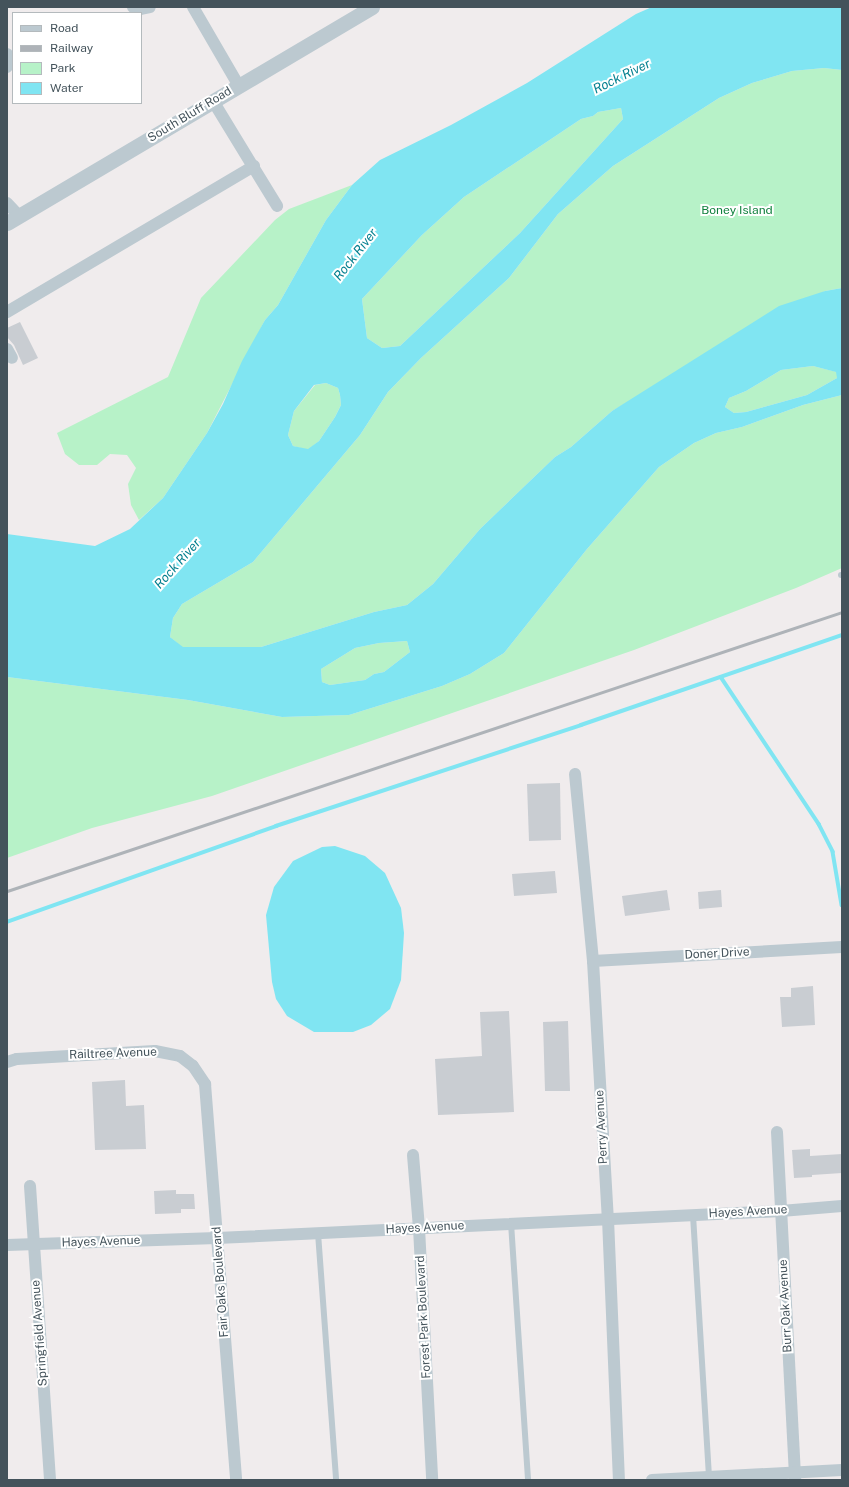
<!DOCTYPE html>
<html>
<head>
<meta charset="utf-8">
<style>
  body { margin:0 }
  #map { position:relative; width:849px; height:1487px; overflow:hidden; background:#f0eced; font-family:"Public Sans",sans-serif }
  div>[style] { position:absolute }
  .green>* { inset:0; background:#b7f2c8 }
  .water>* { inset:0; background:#80e5f2 }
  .stream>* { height:3.5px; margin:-1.75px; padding:0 1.75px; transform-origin:1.75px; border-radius:1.75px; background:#80e5f2 }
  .building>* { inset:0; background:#c9cdd2 }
  .service>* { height:6px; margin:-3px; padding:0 3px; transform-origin:3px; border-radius:3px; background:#bcc9d0 }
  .minor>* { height:12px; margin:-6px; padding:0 6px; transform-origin:6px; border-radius:6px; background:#bcc9d0 }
  .tertiary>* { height:15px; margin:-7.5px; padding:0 7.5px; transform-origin:7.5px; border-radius:7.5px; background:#bcc9d0 }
  .rail>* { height:3px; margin:-1.5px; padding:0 1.5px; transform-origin:1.5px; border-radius:1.5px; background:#aeb3b8 }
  span { translate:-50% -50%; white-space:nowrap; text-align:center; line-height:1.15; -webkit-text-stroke:4px #fff; paint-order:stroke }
  .street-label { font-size:12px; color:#44535b }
  .park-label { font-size:12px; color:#10813e }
  .water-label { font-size:13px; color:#058090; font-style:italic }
  .frame { position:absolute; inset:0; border:8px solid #44535b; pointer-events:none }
  .legend { position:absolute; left:12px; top:12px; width:130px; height:92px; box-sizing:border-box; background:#fff; border:1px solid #b4babd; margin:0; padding:5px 7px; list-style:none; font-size:12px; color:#44535b }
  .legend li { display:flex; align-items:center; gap:8px; height:20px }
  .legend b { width:20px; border:1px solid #b4babd }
</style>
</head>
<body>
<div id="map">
  <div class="green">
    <i style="clip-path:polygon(824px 68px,842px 70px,842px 288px,825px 291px,612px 411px,571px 447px,555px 457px,480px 529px,433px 584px,407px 605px,374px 612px,261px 647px,182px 647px,170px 637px,173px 618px,182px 604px,253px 562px,360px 435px,388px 392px,421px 358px,509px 278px,558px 214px,613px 166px,719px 98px,752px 83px,792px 71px)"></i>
    <i style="clip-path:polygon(621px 108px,623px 119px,520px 233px,400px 346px,382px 348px,367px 338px,362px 299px,422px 235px,464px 197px,581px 119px,593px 116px,598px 112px)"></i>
    <i style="clip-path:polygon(352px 185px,326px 220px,278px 305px,265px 320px,207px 433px,163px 498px,139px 520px,131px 505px,128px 484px,136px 468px,127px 455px,110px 454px,97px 465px,79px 465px,65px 454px,57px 433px,168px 377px,201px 298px,275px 220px,289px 209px)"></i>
    <i style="clip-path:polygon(813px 366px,837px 372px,837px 378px,807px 395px,746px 412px,734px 413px,725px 407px,729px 398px,746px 391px,781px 370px)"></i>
    <i style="clip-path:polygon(326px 383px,338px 388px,340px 395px,341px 405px,335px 417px,319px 441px,308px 450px,293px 446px,288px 435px,294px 411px,315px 385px)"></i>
    <i style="clip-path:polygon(842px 395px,842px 568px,796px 588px,634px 650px,212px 796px,92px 828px,7px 858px,7px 677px,188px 700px,282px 717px,349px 715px,442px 686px,470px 674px,504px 653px,587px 549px,659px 467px,694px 443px,716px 433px,742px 427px,803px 405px)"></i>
    <i style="clip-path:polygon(407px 641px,410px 652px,384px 672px,374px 674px,365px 680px,330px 685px,322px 682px,321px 669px,355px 648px,379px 643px)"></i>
  </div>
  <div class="water">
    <i style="clip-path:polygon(evenodd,652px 7px,842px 7px,842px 70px,824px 68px,792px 71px,752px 83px,719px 98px,613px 166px,558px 214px,509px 278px,421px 358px,388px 392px,360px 435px,253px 562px,182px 604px,173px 618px,170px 637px,183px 647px,261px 647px,374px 612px,407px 605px,433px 584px,480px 529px,555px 457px,571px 447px,612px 411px,779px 306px,825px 291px,842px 288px,842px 395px,803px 405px,742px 427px,716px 433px,694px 443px,659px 467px,587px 549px,504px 653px,470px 674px,442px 686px,349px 715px,282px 717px,188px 700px,7px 677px,7px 534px,95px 546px,130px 529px,163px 498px,207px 433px,223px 404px,242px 361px,265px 320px,278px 305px,326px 220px,352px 185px,380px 160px,451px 125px,527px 83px,636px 14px,652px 7px,621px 108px,623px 119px,520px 233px,400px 346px,382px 348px,367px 338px,362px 299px,422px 235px,464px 197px,581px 119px,593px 116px,598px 112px,621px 108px,652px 7px,813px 366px,836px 372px,837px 378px,807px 395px,746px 412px,734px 413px,725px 407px,729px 398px,746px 391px,781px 370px,813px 366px,652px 7px,326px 383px,338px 388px,340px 395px,341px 405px,335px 417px,319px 441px,308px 449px,293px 446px,288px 435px,294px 411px,314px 385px,326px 383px,652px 7px,407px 641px,410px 652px,384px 672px,374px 674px,365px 680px,330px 685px,322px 682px,321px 669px,355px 648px,379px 643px,407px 641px)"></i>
    <i style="clip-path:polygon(335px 846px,365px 856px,385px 873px,401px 908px,404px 933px,401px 980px,390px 1009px,371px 1025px,353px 1032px,314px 1032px,287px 1016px,276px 999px,272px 982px,266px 915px,274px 887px,293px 861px,322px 847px)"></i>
  </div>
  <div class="stream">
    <i style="left:721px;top:677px;width:177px;rotate:56.3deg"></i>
    <i style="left:819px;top:824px;width:31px;rotate:63deg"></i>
    <i style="left:833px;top:852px;width:54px;rotate:80.4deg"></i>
    <i style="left:7px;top:922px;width:286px;rotate:-19.6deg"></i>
    <i style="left:276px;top:826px;width:321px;rotate:-18.3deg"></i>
    <i style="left:581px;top:725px;width:276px;rotate:-19deg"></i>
  </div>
  <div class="building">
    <i style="clip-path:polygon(20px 322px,38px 358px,23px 365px,14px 345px,7px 337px,7px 328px)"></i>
    <i style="clip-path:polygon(560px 783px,561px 840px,529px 841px,527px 784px)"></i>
    <i style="clip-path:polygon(555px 871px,557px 893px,514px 896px,512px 874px)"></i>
    <i style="clip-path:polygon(667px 890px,670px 910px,625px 916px,622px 896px)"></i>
    <i style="clip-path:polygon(721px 890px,722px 907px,699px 909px,698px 892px)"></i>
    <i style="clip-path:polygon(813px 986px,815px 1025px,782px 1027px,780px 997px,791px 997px,791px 988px)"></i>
    <i style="clip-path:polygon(509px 1011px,514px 1112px,438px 1115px,435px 1059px,482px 1056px,480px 1012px)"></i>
    <i style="clip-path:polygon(568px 1021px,570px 1091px,545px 1091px,543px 1022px)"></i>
    <i style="clip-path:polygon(125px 1080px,126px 1106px,144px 1105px,146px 1149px,95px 1150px,92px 1082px)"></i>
    <i style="clip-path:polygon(810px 1149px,810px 1156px,842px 1154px,842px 1173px,812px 1175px,812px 1177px,794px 1178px,792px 1150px)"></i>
    <i style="clip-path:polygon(176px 1190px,176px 1194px,194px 1194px,195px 1209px,181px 1209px,181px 1213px,155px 1214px,154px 1191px)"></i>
  </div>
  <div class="service">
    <i style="left:841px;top:575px;width:1px"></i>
    <i style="left:693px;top:1215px;width:263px;rotate:86.5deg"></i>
    <i style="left:511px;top:1223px;width:258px;rotate:86.2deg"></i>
    <i style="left:318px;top:1233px;width:248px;rotate:85.8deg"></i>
  </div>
  <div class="minor">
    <i style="left:133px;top:7px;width:7px;rotate:16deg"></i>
    <i style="left:140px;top:9px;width:10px;rotate:-11deg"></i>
    <i style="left:193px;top:7px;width:91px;rotate:59.8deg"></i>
    <i style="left:7px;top:54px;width:5px;rotate:68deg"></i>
    <i style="left:9px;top:59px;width:8px;rotate:104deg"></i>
    <i style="left:213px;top:101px;width:123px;rotate:58.6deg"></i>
    <i style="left:7px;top:203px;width:18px;rotate:47deg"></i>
    <i style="left:7px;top:312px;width:287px;rotate:-30.6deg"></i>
    <i style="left:7px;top:349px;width:10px;rotate:61deg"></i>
    <i style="left:575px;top:774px;width:188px;rotate:84.5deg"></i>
    <i style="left:593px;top:961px;width:258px;rotate:86.7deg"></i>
    <i style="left:608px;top:1219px;width:261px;rotate:87.6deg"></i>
    <i style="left:593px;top:961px;width:249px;rotate:-3.2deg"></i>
    <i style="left:7px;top:1062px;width:10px;rotate:-17deg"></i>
    <i style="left:17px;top:1059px;width:138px;rotate:-3.3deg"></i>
    <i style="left:155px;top:1051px;width:25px;rotate:11deg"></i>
    <i style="left:180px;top:1056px;width:16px;rotate:38deg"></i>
    <i style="left:193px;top:1066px;width:22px;rotate:56deg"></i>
    <i style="left:205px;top:1084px;width:397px;rotate:85.5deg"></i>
    <i style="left:777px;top:1132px;width:348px;rotate:87deg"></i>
    <i style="left:413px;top:1155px;width:73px;rotate:85.3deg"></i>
    <i style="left:419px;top:1228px;width:252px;rotate:87deg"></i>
    <i style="left:30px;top:1186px;width:295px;rotate:86.1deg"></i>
    <i style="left:7px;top:1245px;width:210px;rotate:-1.9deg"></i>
    <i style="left:217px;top:1238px;width:565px;rotate:-2.74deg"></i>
    <i style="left:781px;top:1211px;width:61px;rotate:-4.7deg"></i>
    <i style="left:652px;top:1480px;width:190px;rotate:-3deg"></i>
  </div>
  <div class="tertiary">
    <i style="left:7px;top:223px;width:424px;rotate:-30.6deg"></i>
  </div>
  <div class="rail">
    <i style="left:7px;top:891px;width:880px;rotate:-18.48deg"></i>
  </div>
  <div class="street-label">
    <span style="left:190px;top:115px;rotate:-31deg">South Bluff Road</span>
    <span style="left:717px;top:954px;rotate:-3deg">Doner Drive</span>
    <span style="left:113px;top:1054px;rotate:-2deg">Railtree Avenue</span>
    <span style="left:602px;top:1127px;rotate:-93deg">Perry Avenue</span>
    <span style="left:748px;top:1212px;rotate:-3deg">Hayes Avenue</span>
    <span style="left:425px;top:1228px;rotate:-3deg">Hayes Avenue</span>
    <span style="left:101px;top:1242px;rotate:-2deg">Hayes Avenue</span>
    <span style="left:221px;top:1282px;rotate:-94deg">Fair Oaks Boulevard</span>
    <span style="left:786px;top:1306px;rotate:-93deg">Burr Oak Avenue</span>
    <span style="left:424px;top:1317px;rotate:-93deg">Forest Park Boulevard</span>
    <span style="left:40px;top:1333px;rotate:-94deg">Springfield Avenue</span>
  </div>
  <div class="park-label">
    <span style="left:737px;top:211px">Boney Island</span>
  </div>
  <div class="water-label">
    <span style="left:622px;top:77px;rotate:-26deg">Rock River</span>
    <span style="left:356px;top:255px;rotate:-52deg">Rock River</span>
    <span style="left:178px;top:564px;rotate:-48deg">Rock River</span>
  </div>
  <div class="frame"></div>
  <ul class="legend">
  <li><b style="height:5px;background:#bcc9d0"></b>Road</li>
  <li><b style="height:5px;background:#aeb3b8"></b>Railway</li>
  <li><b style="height:11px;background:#b7f2c8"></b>Park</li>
  <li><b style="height:11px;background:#80e5f2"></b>Water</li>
  </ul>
</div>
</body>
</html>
